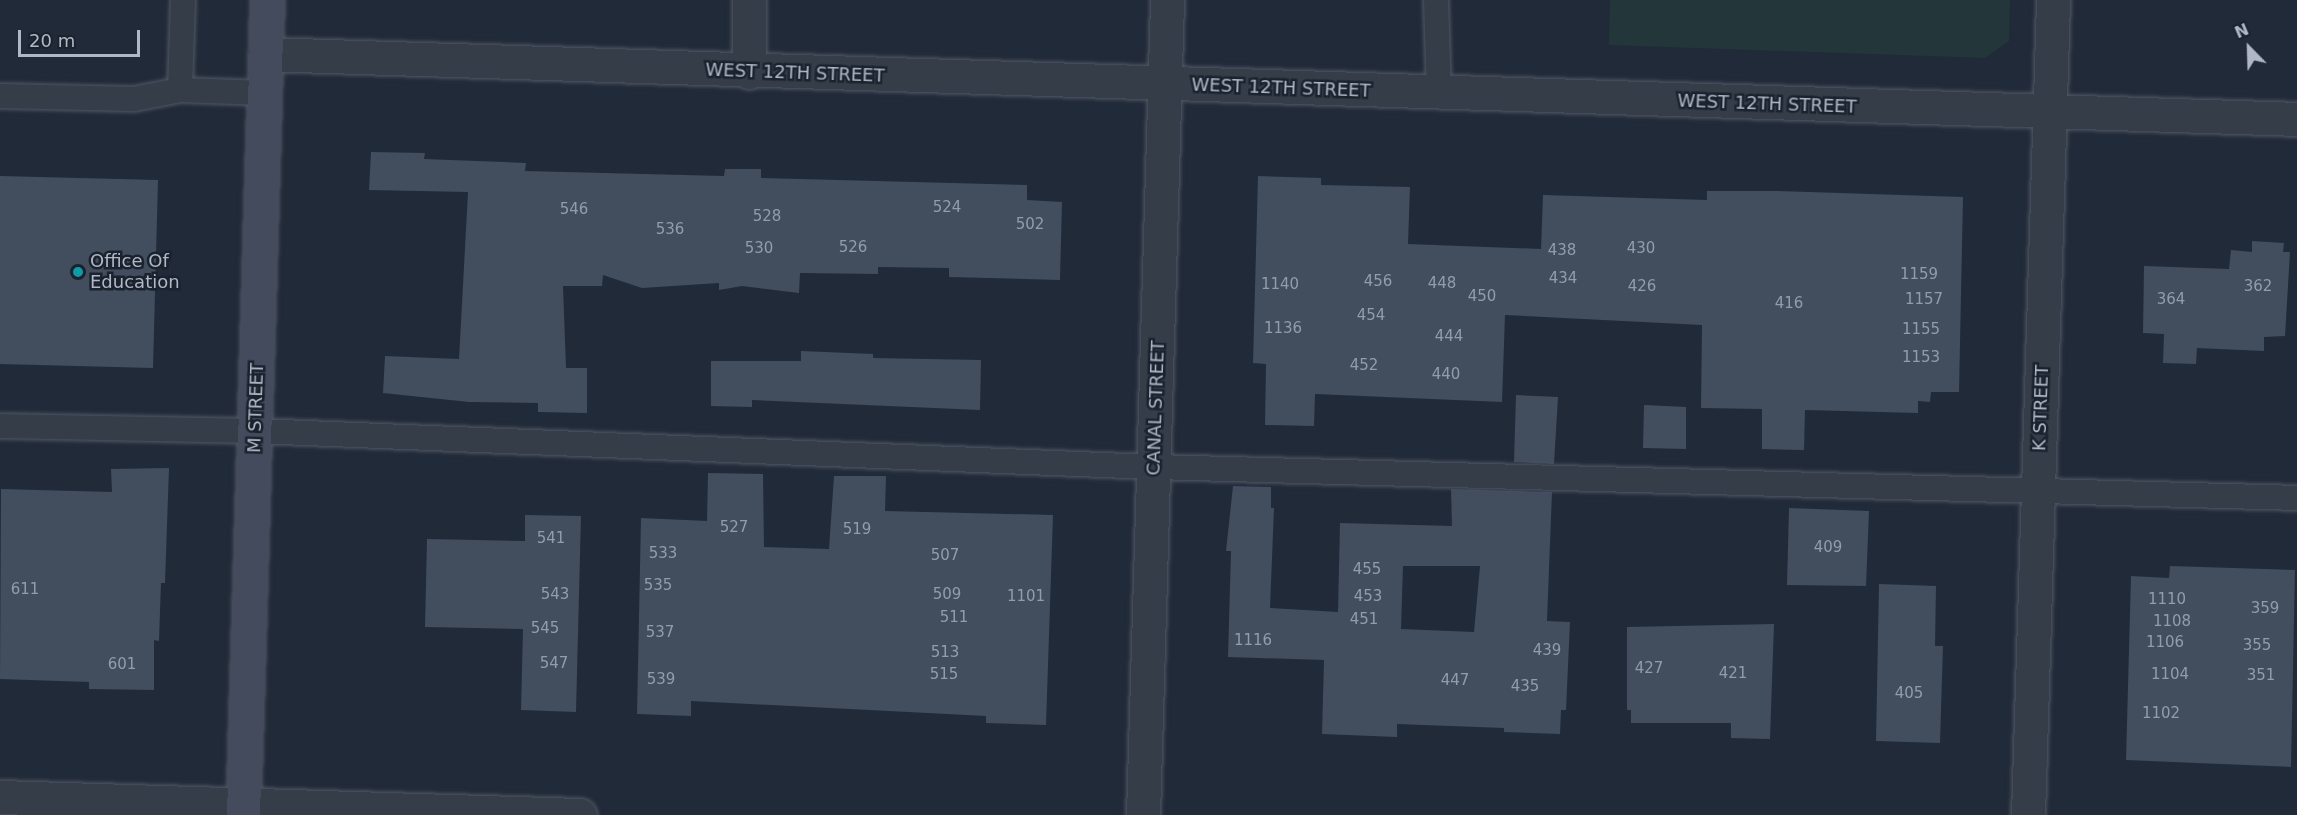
<!DOCTYPE html>
<html>
<head>
<meta charset="utf-8">
<style>
  body { margin:0 }
  #map { position:relative; width:2297px; height:815px; overflow:hidden; background:#212a39; font-family:"DejaVu Sans",sans-serif }
  div>[style] { position:absolute }
  .green>* { inset:0; background:#23363a }
  .building>* { inset:0; background:#424d5e }
  .roads { filter:drop-shadow(0 0 2px #505764) drop-shadow(0 0 2px #505764) }
  .lane>* { height:24px; margin:-12px; padding:0 12px; transform-origin:12px; border-radius:12px; background:#353d49 }
  .street>* { height:33px; margin:-16.5px; padding:0 16.5px; transform-origin:16.5px; border-radius:16.5px; background:#353d49 }
  .secondary>* { height:33px; margin:-16.5px; padding:0 16.5px; transform-origin:16.5px; border-radius:16.5px; background:#434b5c }
  .dots>* { width:16px; height:16px; translate:-50% -50%; box-sizing:border-box; border:3px solid #1a222e; border-radius:50% }
  span { translate:-50% -50%; white-space:nowrap; text-align:center; line-height:1.15; -webkit-text-stroke:5px #1a222e; paint-order:stroke }
  .number-label { font-size:15px; color:#949cac }
  .number-label span { -webkit-text-stroke-width:0 }
  .street-label { font-size:18px; color:#b0b7c6 }
  .poi-label { font-size:18px; color:#b0b7c6 }
  .left { translate:0 -50%; text-align:left }
  .north { position:absolute; left:2219px; top:18px; width:60px; height:60px; -webkit-text-stroke:4px #1a222e; paint-order:stroke; rotate:337deg; font-size:16px; font-weight:700; line-height:24px; text-align:center; color:#b0b7c6 }
  .north::after { content:''; display:block; margin:auto; width:21px; height:27px; background:#b0b7c6; clip-path:polygon(50% 0,100% 100%,50% 72%,0 100%) }
  .scale { position:absolute; left:18px; top:30px; width:122px; height:27px; box-sizing:border-box; border:3px solid #b0b7c6; border-top:0; padding-left:8px; font-size:18px; line-height:21px; white-space:nowrap; color:#b0b7c6; -webkit-text-stroke:4px #1a222e; paint-order:stroke }
</style>
</head>
<body>
<div id="map">
  <div class="green">
    <i style="clip-path:polygon(1610px 0,2010px 0,2009px 41px,1985px 58px,1609px 45px)"></i>
  </div>
  <div class="building">
    <i style="clip-path:polygon(371px 152px,425px 153px,424px 159px,526px 163px,525px 171px,724px 176px,725px 169px,761px 169px,761px 178px,1027px 185px,1027px 200px,1062px 202px,1060px 280px,949px 277px,949px 268px,878px 267px,878px 274px,800px 273px,799px 293px,742px 286px,719px 290px,719px 283px,642px 288px,603px 275px,602px 286px,563px 286px,566px 368px,587px 368px,587px 413px,538px 412px,538px 403px,469px 402px,383px 393px,385px 356px,459px 359px,468px 192px,369px 190px)"></i>
    <i style="clip-path:polygon(0 176px,158px 180px,153px 368px,0 364px)"></i>
    <i style="clip-path:polygon(1258px 176px,1321px 178px,1321px 185px,1410px 187px,1408px 244px,1541px 249px,1543px 195px,1707px 200px,1707px 191px,1777px 191px,1963px 197px,1959px 392px,1931px 392px,1930px 402px,1918px 401px,1918px 413px,1805px 410px,1804px 450px,1762px 449px,1762px 409px,1701px 408px,1702px 325px,1505px 315px,1502px 402px,1315px 394px,1314px 426px,1265px 425px,1266px 364px,1253px 363px)"></i>
    <i style="clip-path:polygon(2252px 241px,2284px 243px,2283px 252px,2290px 252px,2285px 336px,2264px 337px,2264px 351px,2197px 348px,2196px 364px,2163px 363px,2164px 334px,2143px 333px,2144px 266px,2229px 269px,2231px 250px,2252px 252px)"></i>
    <i style="clip-path:polygon(801px 351px,873px 354px,873px 358px,981px 360px,980px 410px,752px 400px,752px 407px,711px 406px,711px 361px,801px 361px)"></i>
    <i style="clip-path:polygon(1516px 395px,1558px 397px,1554px 464px,1514px 462px)"></i>
    <i style="clip-path:polygon(1644px 405px,1686px 407px,1686px 449px,1643px 448px)"></i>
    <i style="clip-path:polygon(169px 468px,165px 583px,161px 583px,159px 641px,154px 640px,154px 690px,89px 689px,89px 682px,0 679px,1px 489px,112px 492px,111px 469px)"></i>
    <i style="clip-path:polygon(708px 473px,763px 474px,764px 547px,829px 549px,834px 476px,886px 476px,885px 511px,1053px 515px,1046px 725px,986px 723px,986px 716px,691px 701px,691px 716px,637px 714px,641px 518px,707px 521px)"></i>
    <i style="clip-path:polygon(evenodd,1233px 486px,1271px 487px,1271px 508px,1274px 508px,1270px 608px,1338px 612px,1340px 523px,1452px 526px,1451px 489px,1552px 492px,1547px 621px,1570px 622px,1566px 710px,1561px 710px,1560px 734px,1504px 732px,1504px 728px,1397px 724px,1397px 737px,1322px 734px,1324px 660px,1228px 657px,1231px 551px,1226px 551px,1233px 486px,1403px 566px,1480px 566px,1474px 632px,1401px 629px,1403px 566px)"></i>
    <i style="clip-path:polygon(1789px 508px,1869px 511px,1866px 586px,1787px 585px)"></i>
    <i style="clip-path:polygon(525px 515px,581px 516px,576px 712px,521px 710px,523px 629px,425px 627px,427px 539px,525px 541px)"></i>
    <i style="clip-path:polygon(2170px 566px,2295px 570px,2291px 767px,2126px 760px,2131px 576px,2169px 578px)"></i>
    <i style="clip-path:polygon(1879px 584px,1936px 586px,1935px 646px,1943px 646px,1940px 743px,1876px 741px)"></i>
    <i style="clip-path:polygon(1774px 624px,1770px 739px,1731px 738px,1731px 723px,1631px 723px,1631px 710px,1627px 710px,1627px 627px)"></i>
  </div>
  <div class="roads">
    <div class="lane">
      <i style="left:1436px;top:0;width:93px;rotate:88.2deg"></i>
      <i style="left:180px;top:90px;width:90px;rotate:-88.1deg"></i>
      <i style="left:0;top:96px;width:134px;rotate:1.3deg"></i>
      <i style="left:134px;top:99px;width:47px;rotate:-11.1deg"></i>
      <i style="left:180px;top:90px;width:85px;rotate:2deg"></i>
      <i style="left:0;top:426px;width:256px;rotate:1.1deg"></i>
      <i style="left:256px;top:431px;width:899px;rotate:2.3deg"></i>
      <i style="left:1154px;top:467px;width:1143px;rotate:1.55deg"></i>
    </div>
    <div class="street">
      <i style="left:265px;top:54px;width:2033px;rotate:1.83deg"></i>
      <i style="left:749px;top:72px;width:72px;rotate:-90deg"></i>
      <i style="left:0;top:797px;width:580px;rotate:1.78deg"></i>
      <i style="left:1143px;top:815px;width:815px;rotate:-88.31deg"></i>
      <i style="left:2028px;top:815px;width:815px;rotate:-88.24deg"></i>
    </div>
    <div class="secondary">
      <i style="left:243px;top:815px;width:815px;rotate:-88.31deg"></i>
    </div>
  </div>
  <div class="dots">
    <i style="left:78px;top:272px;background:#0f9aa8"></i>
  </div>
  <div class="number-label">
    <span style="left:947px;top:208px">524</span>
    <span style="left:574px;top:210px">546</span>
    <span style="left:767px;top:217px">528</span>
    <span style="left:1030px;top:225px">502</span>
    <span style="left:670px;top:230px">536</span>
    <span style="left:853px;top:248px">526</span>
    <span style="left:759px;top:249px">530</span>
    <span style="left:1641px;top:249px">430</span>
    <span style="left:1562px;top:251px">438</span>
    <span style="left:1919px;top:275px">1159</span>
    <span style="left:1563px;top:279px">434</span>
    <span style="left:1378px;top:282px">456</span>
    <span style="left:1442px;top:284px">448</span>
    <span style="left:1280px;top:285px">1140</span>
    <span style="left:1642px;top:287px">426</span>
    <span style="left:2258px;top:287px">362</span>
    <span style="left:1482px;top:297px">450</span>
    <span style="left:1924px;top:300px">1157</span>
    <span style="left:2171px;top:300px">364</span>
    <span style="left:1789px;top:304px">416</span>
    <span style="left:1371px;top:316px">454</span>
    <span style="left:1283px;top:329px">1136</span>
    <span style="left:1921px;top:330px">1155</span>
    <span style="left:1449px;top:337px">444</span>
    <span style="left:1921px;top:358px">1153</span>
    <span style="left:1364px;top:366px">452</span>
    <span style="left:1446px;top:375px">440</span>
    <span style="left:734px;top:528px">527</span>
    <span style="left:857px;top:530px">519</span>
    <span style="left:551px;top:539px">541</span>
    <span style="left:1828px;top:548px">409</span>
    <span style="left:663px;top:554px">533</span>
    <span style="left:945px;top:556px">507</span>
    <span style="left:1367px;top:570px">455</span>
    <span style="left:658px;top:586px">535</span>
    <span style="left:25px;top:590px">611</span>
    <span style="left:555px;top:595px">543</span>
    <span style="left:947px;top:595px">509</span>
    <span style="left:1026px;top:597px">1101</span>
    <span style="left:1368px;top:597px">453</span>
    <span style="left:2167px;top:600px">1110</span>
    <span style="left:2265px;top:609px">359</span>
    <span style="left:954px;top:618px">511</span>
    <span style="left:1364px;top:620px">451</span>
    <span style="left:2172px;top:622px">1108</span>
    <span style="left:545px;top:629px">545</span>
    <span style="left:660px;top:633px">537</span>
    <span style="left:1253px;top:641px">1116</span>
    <span style="left:2165px;top:643px">1106</span>
    <span style="left:2257px;top:646px">355</span>
    <span style="left:1547px;top:651px">439</span>
    <span style="left:945px;top:653px">513</span>
    <span style="left:554px;top:664px">547</span>
    <span style="left:122px;top:665px">601</span>
    <span style="left:1649px;top:669px">427</span>
    <span style="left:1733px;top:674px">421</span>
    <span style="left:944px;top:675px">515</span>
    <span style="left:2170px;top:675px">1104</span>
    <span style="left:2261px;top:676px">351</span>
    <span style="left:661px;top:680px">539</span>
    <span style="left:1455px;top:681px">447</span>
    <span style="left:1525px;top:687px">435</span>
    <span style="left:1909px;top:694px">405</span>
    <span style="left:2161px;top:714px">1102</span>
  </div>
  <div class="street-label">
    <span style="left:795px;top:73px;rotate:2deg">WEST 12TH STREET</span>
    <span style="left:1281px;top:88px;rotate:2deg">WEST 12TH STREET</span>
    <span style="left:1767px;top:104px;rotate:2deg">WEST 12TH STREET</span>
    <span style="left:256px;top:408px;rotate:-88deg">M STREET</span>
    <span style="left:1156px;top:408px;rotate:-88deg">CANAL STREET</span>
    <span style="left:2041px;top:408px;rotate:-88deg">K STREET</span>
  </div>
  <div class="poi-label">
    <span class="left" style="left:90px;top:272px">Office Of<br>Education</span>
  </div>
  <div class="north">N</div>
  <div class="scale">20 m</div>
</div>
</body>
</html>
